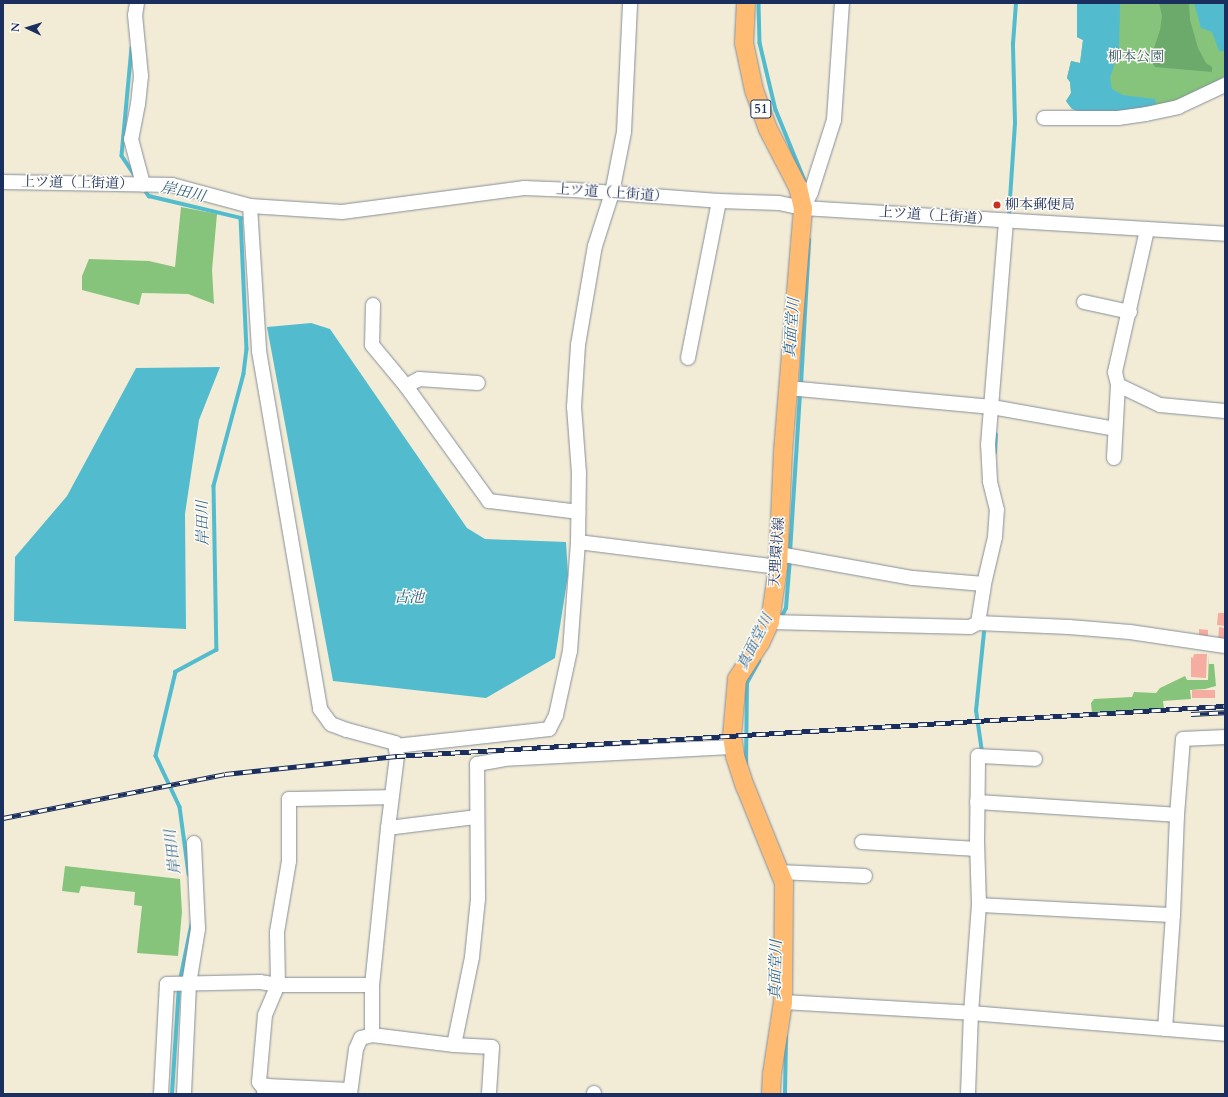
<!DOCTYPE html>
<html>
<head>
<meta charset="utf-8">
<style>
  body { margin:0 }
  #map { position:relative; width:1228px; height:1097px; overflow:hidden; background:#f2ecd6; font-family:Cardo,"Noto Serif JP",serif }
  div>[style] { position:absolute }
  .green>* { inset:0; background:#86c47b }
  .forest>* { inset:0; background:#6caa6b }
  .water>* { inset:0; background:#52bcce }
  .stream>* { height:3.5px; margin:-1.75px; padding:0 1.75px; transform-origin:1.75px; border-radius:1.75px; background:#52bcce }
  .building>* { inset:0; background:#f4ada0 }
  .roads { filter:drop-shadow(0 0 1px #868e9a) drop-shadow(0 0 1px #868e9a) }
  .minor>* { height:14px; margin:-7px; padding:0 7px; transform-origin:7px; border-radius:7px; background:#fff }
  .major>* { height:18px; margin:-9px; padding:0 9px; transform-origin:9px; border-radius:9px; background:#ffbb71 }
  .rail>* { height:4.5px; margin-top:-2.25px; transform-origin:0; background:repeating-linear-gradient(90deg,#fdfcf7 0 9px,#1b2f5e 0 18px); box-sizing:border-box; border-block:1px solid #1b2f5e }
  .dots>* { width:11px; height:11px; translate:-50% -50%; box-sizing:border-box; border:2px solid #fdfcf7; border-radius:50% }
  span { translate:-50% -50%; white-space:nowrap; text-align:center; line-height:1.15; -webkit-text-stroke:3px #fdfcf7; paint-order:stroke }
  .shield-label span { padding:1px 3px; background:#fdfcf7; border:1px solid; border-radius:3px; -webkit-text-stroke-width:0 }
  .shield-label { font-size:13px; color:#1b2f5e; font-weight:700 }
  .park-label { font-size:14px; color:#3b5c67 }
  .street-label { font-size:14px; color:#1b2f5e }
  .poi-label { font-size:14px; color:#1b2f5e }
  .left { translate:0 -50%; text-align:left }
  .water-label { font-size:15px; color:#2e6085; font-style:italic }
  .frame { position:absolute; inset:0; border:4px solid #1b2f5e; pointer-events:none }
  .north { position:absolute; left:8px; top:8px; width:40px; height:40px; -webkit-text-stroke:3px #fdfcf7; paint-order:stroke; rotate:274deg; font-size:11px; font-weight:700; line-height:16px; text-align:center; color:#1b2f5e }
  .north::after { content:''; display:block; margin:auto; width:14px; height:18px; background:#1b2f5e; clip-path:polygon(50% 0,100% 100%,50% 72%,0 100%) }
</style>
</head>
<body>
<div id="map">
  <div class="green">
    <i style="clip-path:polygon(1077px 3px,1225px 3px,1225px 76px,1208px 88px,1157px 110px,1072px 109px,1066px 101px,1071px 93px,1070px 82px,1067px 78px,1071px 61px,1080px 63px,1083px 40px,1077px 37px)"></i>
    <i style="clip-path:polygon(181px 207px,217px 214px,212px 270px,214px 304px,188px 294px,142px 293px,139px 305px,82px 290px,82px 276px,89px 259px,149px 261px,175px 267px)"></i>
    <i style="clip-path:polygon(1209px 654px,1209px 664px,1214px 664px,1216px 686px,1205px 689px,1190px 690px,1191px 699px,1163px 701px,1164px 709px,1092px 714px,1091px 703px,1094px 699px,1132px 697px,1134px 692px,1156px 693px,1160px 688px,1185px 676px,1187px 680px,1208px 680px)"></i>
    <i style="clip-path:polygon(65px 866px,180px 879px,182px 912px,178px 956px,137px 953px,142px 906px,134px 905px,135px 892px,81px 886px,79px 893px,62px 891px)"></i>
  </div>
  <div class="forest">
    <i style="clip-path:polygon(1159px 3px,1189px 3px,1190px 20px,1198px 48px,1206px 63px,1212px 67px,1212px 72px,1155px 67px,1153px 64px,1152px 54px,1160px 30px,1162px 16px)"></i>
  </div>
  <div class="water">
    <i style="clip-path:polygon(1077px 3px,1120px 3px,1119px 50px,1110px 78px,1112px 89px,1123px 95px,1155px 99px,1157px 110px,1082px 113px,1072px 109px,1066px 101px,1071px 93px,1070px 82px,1067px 78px,1071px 61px,1080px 63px,1083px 40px,1077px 37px)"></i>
    <i style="clip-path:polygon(1194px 3px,1225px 3px,1225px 51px,1219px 51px,1212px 32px,1201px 28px)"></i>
    <i style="clip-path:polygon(311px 323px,330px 329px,467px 528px,485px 539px,566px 542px,568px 575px,555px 658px,486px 698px,333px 681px,267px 327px)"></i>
    <i style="clip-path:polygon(220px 367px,199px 420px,185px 514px,186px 629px,14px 621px,15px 557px,67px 496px,136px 368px)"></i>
  </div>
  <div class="stream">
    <i style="left:759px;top:3px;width:40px;rotate:88.6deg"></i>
    <i style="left:760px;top:43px;width:69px;rotate:76.6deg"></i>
    <i style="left:776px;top:110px;width:79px;rotate:67.7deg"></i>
    <i style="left:132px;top:48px;width:108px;rotate:95.3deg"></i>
    <i style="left:122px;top:156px;width:22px;rotate:56deg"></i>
    <i style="left:144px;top:189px;width:9px;rotate:54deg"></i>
    <i style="left:149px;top:196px;width:95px;rotate:13.4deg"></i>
    <i style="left:241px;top:218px;width:131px;rotate:87.4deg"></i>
    <i style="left:247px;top:349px;width:25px;rotate:97deg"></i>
    <i style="left:244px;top:374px;width:116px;rotate:105deg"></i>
    <i style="left:214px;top:486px;width:164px;rotate:89deg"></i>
    <i style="left:217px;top:650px;width:47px;rotate:151.8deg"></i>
    <i style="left:176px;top:672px;width:86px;rotate:103.4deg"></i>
    <i style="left:156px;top:756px;width:56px;rotate:64.8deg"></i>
    <i style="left:180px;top:807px;width:68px;rotate:82.3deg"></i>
    <i style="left:1009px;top:214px;width:91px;rotate:-86.2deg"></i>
    <i style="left:1015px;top:123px;width:79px;rotate:-91.5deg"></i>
    <i style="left:1013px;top:44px;width:41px;rotate:-85.8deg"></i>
    <i style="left:801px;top:385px;width:145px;rotate:-86.8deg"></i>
    <i style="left:995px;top:453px;width:18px;rotate:-87deg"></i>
    <i style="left:790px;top:553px;width:161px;rotate:-86.4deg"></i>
    <i style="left:780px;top:620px;width:13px;rotate:-63deg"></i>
    <i style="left:786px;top:608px;width:49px;rotate:-85.3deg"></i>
    <i style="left:982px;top:752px;width:41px;rotate:-98.3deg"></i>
    <i style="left:976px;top:711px;width:79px;rotate:-84.2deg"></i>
    <i style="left:746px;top:765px;width:82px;rotate:-89.3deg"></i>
    <i style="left:747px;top:683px;width:25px;rotate:-61deg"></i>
    <i style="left:180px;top:980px;width:59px;rotate:-78.3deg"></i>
    <i style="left:172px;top:1094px;width:107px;rotate:-86.3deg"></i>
    <i style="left:785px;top:1094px;width:57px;rotate:-89deg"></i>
  </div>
  <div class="building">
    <i style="clip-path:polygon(1218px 613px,1225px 613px,1225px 626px,1217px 625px)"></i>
    <i style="clip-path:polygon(1219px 627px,1225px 628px,1225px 642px,1218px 641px)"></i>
    <i style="clip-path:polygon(1199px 629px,1208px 630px,1208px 641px,1199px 641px)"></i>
    <i style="clip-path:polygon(1194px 654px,1207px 654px,1206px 678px,1191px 677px,1191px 657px,1193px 658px)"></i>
    <i style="clip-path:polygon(1192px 690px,1215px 690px,1215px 698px,1192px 698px)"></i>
  </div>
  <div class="roads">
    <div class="minor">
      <i style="left:137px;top:3px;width:12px;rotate:99deg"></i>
      <i style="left:135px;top:15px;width:61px;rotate:84.4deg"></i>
      <i style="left:141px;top:76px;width:28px;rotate:96deg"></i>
      <i style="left:138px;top:104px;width:36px;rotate:101deg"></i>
      <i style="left:131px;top:139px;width:47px;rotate:75.1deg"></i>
      <i style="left:1044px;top:118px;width:74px"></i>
      <i style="left:1118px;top:118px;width:28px;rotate:-8deg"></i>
      <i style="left:1146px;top:114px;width:33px;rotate:-12deg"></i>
      <i style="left:1178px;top:107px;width:52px;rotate:-25.1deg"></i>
      <i style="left:3px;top:182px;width:169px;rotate:1deg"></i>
      <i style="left:172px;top:185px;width:81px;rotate:15.1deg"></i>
      <i style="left:250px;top:206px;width:92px;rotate:3.7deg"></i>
      <i style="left:342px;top:212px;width:184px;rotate:-7.5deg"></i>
      <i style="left:524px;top:188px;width:50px;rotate:2.3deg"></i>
      <i style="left:574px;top:190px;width:145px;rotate:4.3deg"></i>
      <i style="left:719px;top:201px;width:60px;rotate:1.9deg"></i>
      <i style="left:779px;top:203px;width:25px;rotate:12deg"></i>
      <i style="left:803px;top:208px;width:423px;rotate:3.5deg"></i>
      <i style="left:250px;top:206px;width:145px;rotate:86.4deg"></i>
      <i style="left:259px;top:351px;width:363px;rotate:80.3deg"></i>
      <i style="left:320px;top:709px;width:19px;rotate:54deg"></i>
      <i style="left:331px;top:724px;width:17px;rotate:21deg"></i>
      <i style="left:347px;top:730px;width:50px;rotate:15.2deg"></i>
      <i style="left:395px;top:743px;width:13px;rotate:81deg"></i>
      <i style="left:397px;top:756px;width:73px;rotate:97.1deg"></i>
      <i style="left:388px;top:828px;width:158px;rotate:95.8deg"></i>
      <i style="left:372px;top:985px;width:50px;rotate:90deg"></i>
      <i style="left:803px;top:208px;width:18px;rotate:-63deg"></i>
      <i style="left:811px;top:192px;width:76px;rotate:-72.3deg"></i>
      <i style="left:834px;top:120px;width:117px;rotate:-86.1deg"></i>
      <i style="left:1084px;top:302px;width:47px;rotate:12.3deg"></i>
      <i style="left:373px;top:305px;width:40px;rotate:91.4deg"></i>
      <i style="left:372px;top:345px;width:53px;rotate:50.3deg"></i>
      <i style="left:406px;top:386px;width:142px;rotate:54.2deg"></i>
      <i style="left:489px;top:501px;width:90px;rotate:7deg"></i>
      <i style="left:688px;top:358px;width:160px;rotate:-78.8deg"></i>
      <i style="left:1118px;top:385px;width:47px;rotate:25.5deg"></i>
      <i style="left:1160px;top:405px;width:65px;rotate:5.3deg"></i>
      <i style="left:406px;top:386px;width:15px;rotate:-28deg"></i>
      <i style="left:419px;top:379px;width:59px;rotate:3.9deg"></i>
      <i style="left:788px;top:388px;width:205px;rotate:5.3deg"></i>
      <i style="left:992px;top:407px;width:125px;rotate:10.1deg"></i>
      <i style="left:1114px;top:458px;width:73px;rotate:-86.9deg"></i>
      <i style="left:1118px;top:385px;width:13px;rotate:-103deg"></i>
      <i style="left:1115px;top:372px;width:146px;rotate:-77.3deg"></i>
      <i style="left:578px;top:542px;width:202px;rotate:7.1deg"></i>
      <i style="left:779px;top:554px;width:136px;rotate:10.2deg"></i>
      <i style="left:913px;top:578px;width:71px;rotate:4.8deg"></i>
      <i style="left:770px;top:622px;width:200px;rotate:1.4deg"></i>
      <i style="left:970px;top:627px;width:9px;rotate:-27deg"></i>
      <i style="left:978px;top:623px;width:91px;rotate:2.5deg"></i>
      <i style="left:1069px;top:627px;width:61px;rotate:4.7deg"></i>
      <i style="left:1130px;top:632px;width:96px;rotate:8.4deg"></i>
      <i style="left:978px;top:623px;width:39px;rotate:-81deg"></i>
      <i style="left:984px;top:584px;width:48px;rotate:-76.8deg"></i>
      <i style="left:995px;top:537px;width:27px;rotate:-86deg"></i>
      <i style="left:997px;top:510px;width:30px;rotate:-104deg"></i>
      <i style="left:990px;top:481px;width:36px;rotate:-93deg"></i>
      <i style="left:988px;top:445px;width:225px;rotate:-85.4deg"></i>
      <i style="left:396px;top:746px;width:154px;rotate:-6.3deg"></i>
      <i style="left:549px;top:729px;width:16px;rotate:-63deg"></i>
      <i style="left:556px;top:715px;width:66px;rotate:-77.7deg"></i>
      <i style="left:570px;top:651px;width:109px;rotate:-85.8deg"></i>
      <i style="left:578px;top:542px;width:69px;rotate:-89.2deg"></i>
      <i style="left:579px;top:473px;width:66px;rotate:-94.3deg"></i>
      <i style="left:574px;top:407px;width:62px;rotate:-86.3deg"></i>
      <i style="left:578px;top:345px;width:100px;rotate:-80.3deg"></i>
      <i style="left:595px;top:246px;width:56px;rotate:-72.2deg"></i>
      <i style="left:612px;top:193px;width:62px;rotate:-78.9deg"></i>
      <i style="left:624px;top:132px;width:129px;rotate:-87.3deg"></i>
      <i style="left:977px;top:802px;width:200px;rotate:3.7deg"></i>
      <i style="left:388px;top:828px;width:89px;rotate:-7.1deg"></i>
      <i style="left:862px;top:842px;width:115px;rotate:3.5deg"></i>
      <i style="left:779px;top:872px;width:86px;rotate:2.7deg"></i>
      <i style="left:979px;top:905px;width:194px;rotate:3deg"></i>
      <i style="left:783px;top:1002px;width:188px;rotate:3.3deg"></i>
      <i style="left:971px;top:1013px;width:255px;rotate:4.7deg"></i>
      <i style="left:1165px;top:1029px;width:114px;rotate:-86deg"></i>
      <i style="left:1173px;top:915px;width:100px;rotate:-87.7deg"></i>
      <i style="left:1177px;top:815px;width:76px;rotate:-85.5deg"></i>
      <i style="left:1183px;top:739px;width:42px;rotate:-2.7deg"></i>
      <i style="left:454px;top:1045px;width:90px;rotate:-78.4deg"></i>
      <i style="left:472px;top:957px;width:58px;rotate:-84.1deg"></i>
      <i style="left:478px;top:899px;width:135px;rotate:-90.4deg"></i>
      <i style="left:477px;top:764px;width:27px;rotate:-10deg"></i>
      <i style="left:504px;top:759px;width:230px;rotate:-3deg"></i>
      <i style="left:265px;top:1090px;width:10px;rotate:-127deg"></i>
      <i style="left:259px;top:1082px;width:67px;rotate:-84.9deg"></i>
      <i style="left:265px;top:1015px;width:33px;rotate:-67deg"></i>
      <i style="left:278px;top:985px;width:53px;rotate:-91.1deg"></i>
      <i style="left:277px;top:932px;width:72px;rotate:-80.4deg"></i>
      <i style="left:289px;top:861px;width:62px;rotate:-90deg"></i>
      <i style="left:289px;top:799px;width:102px;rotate:-1.1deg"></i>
      <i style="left:161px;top:1094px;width:110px;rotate:-86.9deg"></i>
      <i style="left:167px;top:984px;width:93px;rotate:-1.2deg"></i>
      <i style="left:260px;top:982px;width:18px;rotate:9deg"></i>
      <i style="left:278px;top:985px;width:94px"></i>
      <i style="left:184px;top:1094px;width:110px;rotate:-87.4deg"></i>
      <i style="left:189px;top:984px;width:56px;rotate:-80.7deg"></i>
      <i style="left:198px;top:929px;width:86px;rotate:-92.7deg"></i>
      <i style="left:264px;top:1094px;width:9px;rotate:-69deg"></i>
      <i style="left:267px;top:1086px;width:83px;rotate:2.8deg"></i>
      <i style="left:350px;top:1094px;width:45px;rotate:-82.4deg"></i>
      <i style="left:356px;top:1049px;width:12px;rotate:-66deg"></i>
      <i style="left:361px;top:1038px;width:11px;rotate:-15deg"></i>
      <i style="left:372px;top:1035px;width:83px;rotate:7deg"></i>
      <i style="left:454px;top:1045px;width:38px;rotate:3deg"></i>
      <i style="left:492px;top:1047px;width:47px;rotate:93.7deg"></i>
      <i style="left:594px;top:1094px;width:1px;rotate:-90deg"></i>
      <i style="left:968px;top:1094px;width:81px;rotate:-87.9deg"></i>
      <i style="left:971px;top:1013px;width:108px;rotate:-85.8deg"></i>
      <i style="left:979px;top:905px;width:62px;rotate:-91.8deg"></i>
      <i style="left:977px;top:843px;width:87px;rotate:-89.3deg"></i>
      <i style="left:978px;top:756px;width:57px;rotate:3deg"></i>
    </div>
    <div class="major">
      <i style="left:746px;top:3px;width:40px;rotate:92.9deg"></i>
      <i style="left:744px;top:43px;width:48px;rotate:78deg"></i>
      <i style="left:754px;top:90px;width:41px;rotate:70.3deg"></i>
      <i style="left:768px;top:129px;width:65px;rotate:62.7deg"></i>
      <i style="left:798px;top:187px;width:22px;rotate:77deg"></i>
      <i style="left:803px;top:208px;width:245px;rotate:94.7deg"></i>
      <i style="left:783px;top:452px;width:115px;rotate:92.5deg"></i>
      <i style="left:778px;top:567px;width:56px;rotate:98.3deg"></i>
      <i style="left:770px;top:622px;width:23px;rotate:115deg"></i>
      <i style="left:760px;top:643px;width:43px;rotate:122.6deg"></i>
      <i style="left:737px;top:679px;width:57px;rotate:95deg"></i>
      <i style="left:732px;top:736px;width:20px;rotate:81deg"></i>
      <i style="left:735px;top:756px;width:32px;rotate:72deg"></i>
      <i style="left:745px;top:786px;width:105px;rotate:68.1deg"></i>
      <i style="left:784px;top:883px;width:119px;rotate:90.5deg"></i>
      <i style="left:783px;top:1002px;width:73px;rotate:98.7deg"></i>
      <i style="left:772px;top:1074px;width:20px;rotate:93deg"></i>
    </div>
  </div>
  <div class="rail">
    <i style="left:1191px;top:714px;width:34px;rotate:-3deg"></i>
    <i style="left:3px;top:818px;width:226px;rotate:-11.2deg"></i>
    <i style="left:225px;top:774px;width:173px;rotate:-6deg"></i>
    <i style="left:397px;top:756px;width:830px;rotate:-3.46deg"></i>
  </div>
  <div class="dots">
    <i style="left:997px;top:205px;background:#c8321e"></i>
  </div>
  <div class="shield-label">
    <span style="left:761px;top:109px">51</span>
  </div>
  <div class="park-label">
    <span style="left:1136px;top:57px">柳本公園</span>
  </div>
  <div class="street-label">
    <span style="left:77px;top:183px;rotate:1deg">上ツ道（上街道）</span>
    <span style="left:612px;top:193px;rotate:4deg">上ツ道（上街道）</span>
    <span style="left:935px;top:216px;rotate:4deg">上ツ道（上街道）</span>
    <span style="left:777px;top:552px;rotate:-86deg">天理環状線</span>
  </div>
  <div class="poi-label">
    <span class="left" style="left:1005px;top:205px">柳本郵便局</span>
  </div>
  <div class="water-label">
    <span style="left:183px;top:192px;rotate:13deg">岸田川</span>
    <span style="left:792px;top:328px;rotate:-86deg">真面堂川</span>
    <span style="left:203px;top:523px;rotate:-91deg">岸田川</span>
    <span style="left:409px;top:598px">古池</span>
    <span style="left:755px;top:642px;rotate:-63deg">真面堂川</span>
    <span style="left:173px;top:852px;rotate:-97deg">岸田川</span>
    <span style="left:776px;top:970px;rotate:-89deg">真面堂川</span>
  </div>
  <div class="frame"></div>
  <div class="north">N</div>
</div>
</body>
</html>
